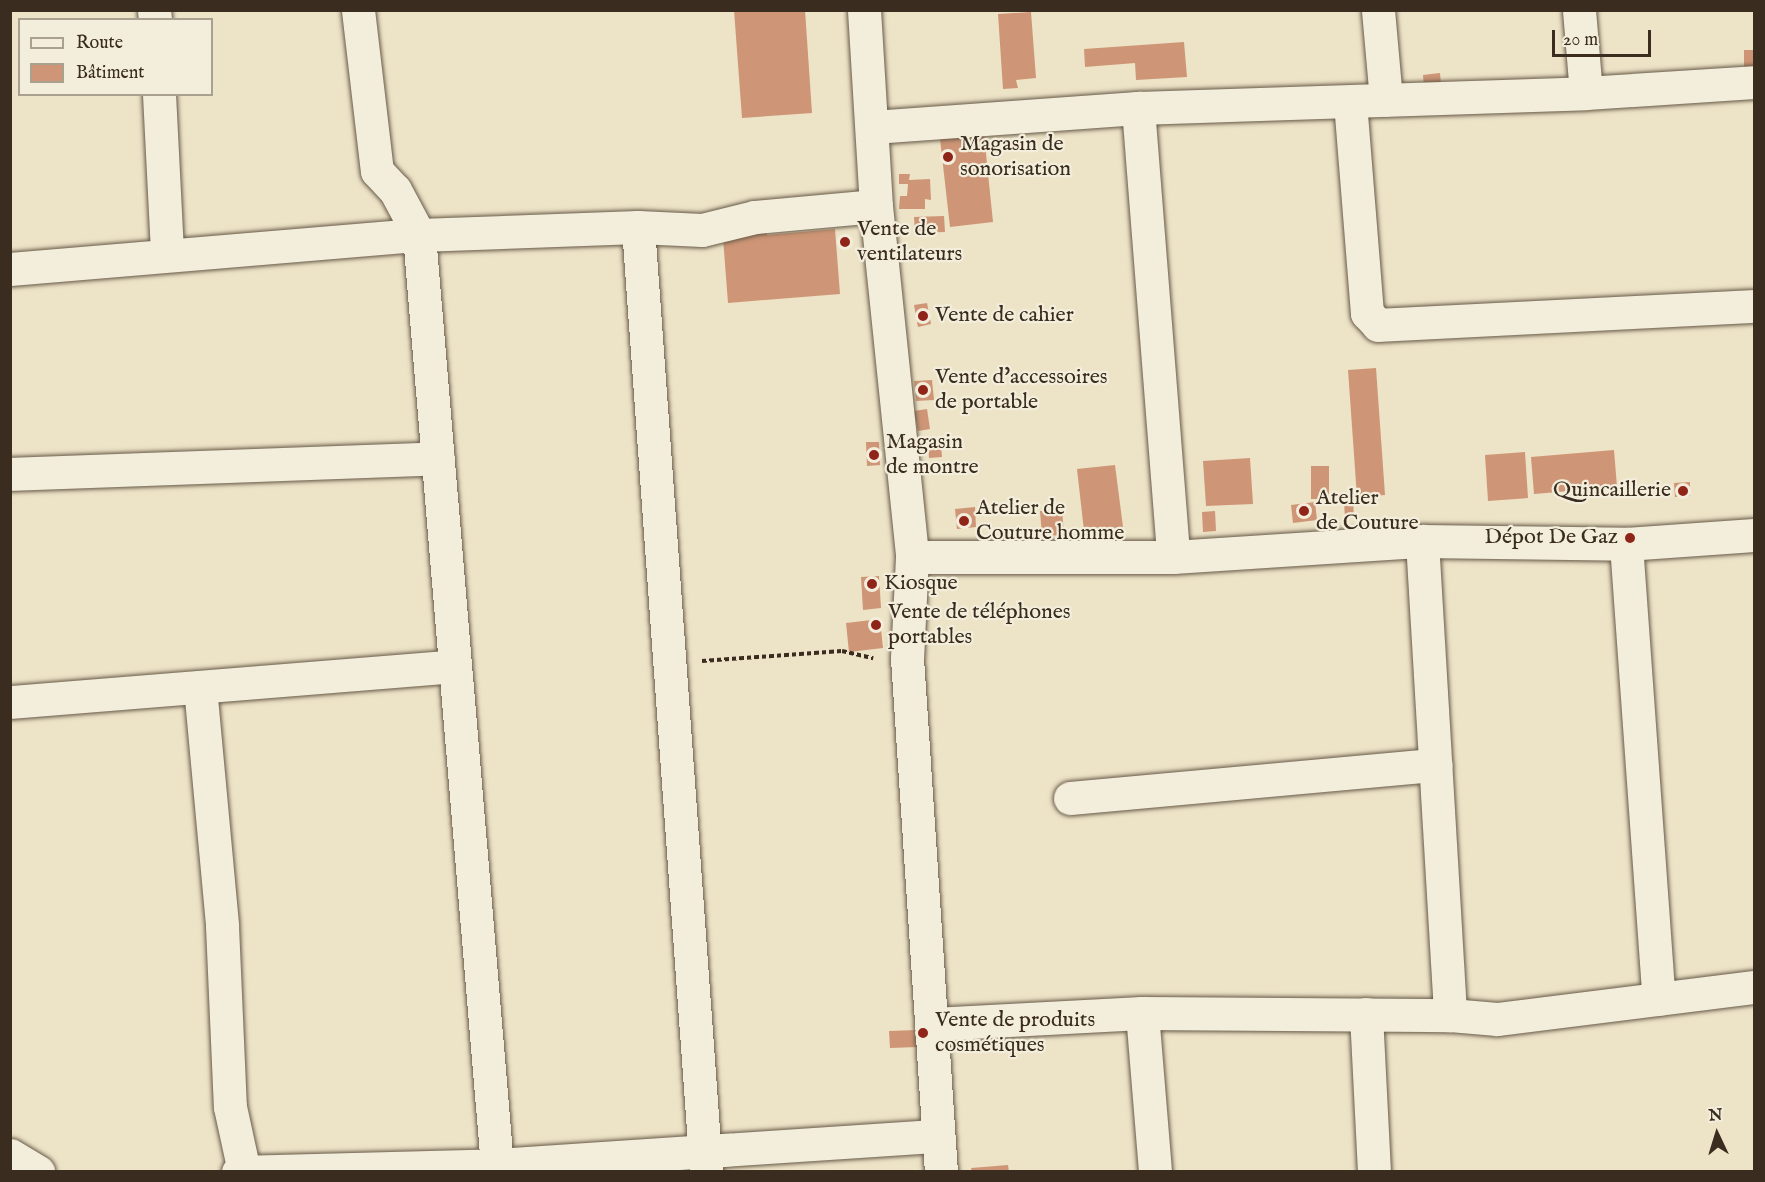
<!DOCTYPE html>
<html>
<head>
<meta charset="utf-8">
<style>
  body { margin:0 }
  #map { position:relative; width:1765px; height:1182px; overflow:hidden; background:#ede3c7; font-family:"IM FELL English",serif }
  div>[style] { position:absolute }
  .building>* { inset:0; background:#ce9676 }
  .path>* { height:4px; margin-top:-2px; transform-origin:0; background:repeating-linear-gradient(90deg,#3a2c1e 0 4.5px,transparent 0 7.5px) }
  .roads { filter:drop-shadow(0 0 2px #675a48) drop-shadow(0 0 2px #675a48) }
  .street>* { height:33px; margin:-16.5px; padding:0 16.5px; transform-origin:16.5px; border-radius:16.5px; background:#f3eddb }
  .dots>* { width:16px; height:16px; translate:-50% -50%; box-sizing:border-box; border:3px solid #f3eddb; border-radius:50% }
  span { translate:-50% -50%; white-space:nowrap; text-align:center; line-height:1.15; -webkit-text-stroke:4.5px #f3eddb; paint-order:stroke }
  .poi-label { font-size:22px; color:#3a2c1e }
  .left { translate:0 -50%; text-align:left }
  .right { translate:-100% -50%; text-align:right }
  .frame { position:absolute; inset:0; border:12px solid #3a2c1e; pointer-events:none }
  .legend { position:absolute; left:18px; top:18px; width:195px; height:78px; box-sizing:border-box; background:#f3eddb; border:2px solid #a9a08f; margin:0; padding:8px 10px; list-style:none; font-size:18px; color:#3a2c1e }
  .legend li { display:flex; align-items:center; gap:12px; height:30px }
  .legend b { width:30px; border:2px solid #a9a08f }
  .north { position:absolute; left:1687px; top:1104px; width:60px; height:60px; -webkit-text-stroke:4px #f3eddb; paint-order:stroke; rotate:356deg; font-size:16px; font-weight:700; line-height:24px; text-align:center; color:#3a2c1e }
  .north::after { content:''; display:block; margin:auto; width:21px; height:27px; background:#3a2c1e; clip-path:polygon(50% 0,100% 100%,50% 72%,0 100%) }
  .scale { position:absolute; left:1552px; top:30px; width:99px; height:27px; box-sizing:border-box; border:3px solid #3a2c1e; border-top:0; padding-left:8px; font-size:18px; line-height:21px; white-space:nowrap; color:#3a2c1e; -webkit-text-stroke:4px #f3eddb; paint-order:stroke }
</style>
</head>
<body>
<div id="map">
  <div class="building">
    <i style="clip-path:polygon(734px 10px,805px 10px,812px 113px,742px 118px)"></i>
    <i style="clip-path:polygon(1031px 12px,1036px 78px,1016px 80px,1018px 88px,1003px 89px,998px 14px)"></i>
    <i style="clip-path:polygon(1184px 42px,1187px 77px,1136px 80px,1135px 63px,1085px 67px,1084px 49px)"></i>
    <i style="clip-path:polygon(1744px 50px,1754px 50px,1754px 68px,1744px 68px)"></i>
    <i style="clip-path:polygon(1440px 73px,1442px 95px,1425px 97px,1423px 75px)"></i>
    <i style="clip-path:polygon(983px 125px,993px 222px,950px 227px,939px 130px)"></i>
    <i style="clip-path:polygon(899px 174px,910px 174px,909px 180px,930px 179px,931px 200px,925px 199px,925px 209px,899px 209px,900px 196px,907px 196px,908px 184px,899px 184px)"></i>
    <i style="clip-path:polygon(944px 216px,945px 232px,915px 233px,914px 217px)"></i>
    <i style="clip-path:polygon(766px 223px,767px 235px,835px 229px,840px 294px,728px 303px,723px 238px,747px 236px,746px 224px)"></i>
    <i style="clip-path:polygon(927px 303px,931px 324px,918px 327px,914px 305px)"></i>
    <i style="clip-path:polygon(1376px 368px,1385px 495px,1357px 497px,1348px 370px)"></i>
    <i style="clip-path:polygon(932px 380px,934px 400px,916px 401px,914px 381px)"></i>
    <i style="clip-path:polygon(927px 409px,930px 429px,918px 431px,914px 411px)"></i>
    <i style="clip-path:polygon(866px 442px,879px 442px,880px 465px,867px 466px)"></i>
    <i style="clip-path:polygon(941px 444px,942px 457px,929px 458px,928px 445px)"></i>
    <i style="clip-path:polygon(1614px 450px,1617px 487px,1534px 494px,1531px 457px)"></i>
    <i style="clip-path:polygon(1525px 452px,1528px 498px,1488px 501px,1485px 455px)"></i>
    <i style="clip-path:polygon(1250px 458px,1253px 504px,1206px 506px,1203px 461px)"></i>
    <i style="clip-path:polygon(1115px 465px,1123px 527px,1084px 531px,1077px 469px)"></i>
    <i style="clip-path:polygon(1311px 466px,1329px 466px,1329px 499px,1311px 499px)"></i>
    <i style="clip-path:polygon(1690px 482px,1690px 496px,1675px 497px,1674px 483px)"></i>
    <i style="clip-path:polygon(1353px 501px,1354px 517px,1345px 518px,1344px 502px)"></i>
    <i style="clip-path:polygon(1315px 502px,1317px 520px,1293px 523px,1291px 505px)"></i>
    <i style="clip-path:polygon(975px 507px,976px 527px,957px 529px,955px 509px)"></i>
    <i style="clip-path:polygon(1062px 509px,1064px 535px,1042px 536px,1040px 511px)"></i>
    <i style="clip-path:polygon(1215px 511px,1216px 531px,1203px 532px,1202px 512px)"></i>
    <i style="clip-path:polygon(879px 576px,881px 608px,863px 610px,861px 577px)"></i>
    <i style="clip-path:polygon(880px 619px,883px 648px,849px 652px,846px 623px)"></i>
    <i style="clip-path:polygon(917px 1030px,918px 1047px,890px 1048px,889px 1031px)"></i>
    <i style="clip-path:polygon(1008px 1165px,1009px 1172px,972px 1172px,971px 1168px)"></i>
  </div>
  <div class="path">
    <i style="left:702px;top:661px;width:140px;rotate:-4.1deg"></i>
    <i style="left:842px;top:651px;width:32px;rotate:13deg"></i>
  </div>
  <div class="roads">
    <div class="street">
      <i style="left:154px;top:10px;width:10px;rotate:84deg"></i>
      <i style="left:358px;top:10px;width:162px;rotate:83.3deg"></i>
      <i style="left:377px;top:171px;width:26px;rotate:47deg"></i>
      <i style="left:395px;top:190px;width:51px;rotate:61.9deg"></i>
      <i style="left:419px;top:235px;width:933px;rotate:85.21deg"></i>
      <i style="left:864px;top:10px;width:196px;rotate:86.5deg"></i>
      <i style="left:876px;top:206px;width:353px;rotate:84.1deg"></i>
      <i style="left:912px;top:557px;width:101px;rotate:92.8deg"></i>
      <i style="left:907px;top:658px;width:515px;rotate:86.22deg"></i>
      <i style="left:1378px;top:10px;width:90px;rotate:84.9deg"></i>
      <i style="left:1579px;top:10px;width:83px;rotate:85.2deg"></i>
      <i style="left:159px;top:94px;width:160px;rotate:87.1deg"></i>
      <i style="left:1350px;top:102px;width:212px;rotate:85.4deg"></i>
      <i style="left:1367px;top:313px;width:16px;rotate:47deg"></i>
      <i style="left:1378px;top:325px;width:376px;rotate:-2.9deg"></i>
      <i style="left:1138px;top:108px;width:450px;rotate:85.5deg"></i>
      <i style="left:872px;top:127px;width:267px;rotate:-4.1deg"></i>
      <i style="left:1138px;top:108px;width:448px;rotate:-1.9deg"></i>
      <i style="left:1586px;top:93px;width:168px;rotate:-3.7deg"></i>
      <i style="left:638px;top:227px;width:947px;rotate:85.88deg"></i>
      <i style="left:10px;top:269px;width:410px;rotate:-4.8deg"></i>
      <i style="left:419px;top:235px;width:219px;rotate:-2.1deg"></i>
      <i style="left:638px;top:227px;width:64px;rotate:2.7deg"></i>
      <i style="left:702px;top:230px;width:55px;rotate:-13.8deg"></i>
      <i style="left:755px;top:217px;width:121px;rotate:-5.2deg"></i>
      <i style="left:10px;top:474px;width:428px;rotate:-2.1deg"></i>
      <i style="left:1422px;top:541px;width:475px;rotate:86.6deg"></i>
      <i style="left:1626px;top:544px;width:456px;rotate:85.9deg"></i>
      <i style="left:912px;top:557px;width:261px"></i>
      <i style="left:1173px;top:557px;width:250px;rotate:-3.7deg"></i>
      <i style="left:1422px;top:541px;width:204px;rotate:0.8deg"></i>
      <i style="left:1626px;top:544px;width:128px;rotate:-4deg"></i>
      <i style="left:200px;top:687px;width:240px;rotate:84.7deg"></i>
      <i style="left:222px;top:926px;width:181px;rotate:87.5deg"></i>
      <i style="left:230px;top:1107px;width:66px;rotate:77.7deg"></i>
      <i style="left:10px;top:702px;width:446px;rotate:-4.6deg"></i>
      <i style="left:1070px;top:798px;width:367px;rotate:-5.2deg"></i>
      <i style="left:1142px;top:1013px;width:160px;rotate:85.3deg"></i>
      <i style="left:1366px;top:1014px;width:158px;rotate:87.1deg"></i>
      <i style="left:933px;top:1024px;width:209px;rotate:-3deg"></i>
      <i style="left:1142px;top:1013px;width:308px;rotate:0.4deg"></i>
      <i style="left:1450px;top:1015px;width:47px;rotate:4.9deg"></i>
      <i style="left:1497px;top:1019px;width:259px;rotate:-7.1deg"></i>
      <i style="left:10px;top:1155px;width:33px;rotate:31deg"></i>
      <i style="left:238px;top:1172px;width:259px;rotate:-1.5deg"></i>
      <i style="left:497px;top:1165px;width:442px;rotate:-3.8deg"></i>
    </div>
  </div>
  <div class="dots">
    <i style="left:948px;top:157px;background:#8f2418"></i>
    <i style="left:845px;top:242px;background:#8f2418"></i>
    <i style="left:923px;top:316px;background:#8f2418"></i>
    <i style="left:923px;top:390px;background:#8f2418"></i>
    <i style="left:874px;top:455px;background:#8f2418"></i>
    <i style="left:1683px;top:491px;background:#8f2418"></i>
    <i style="left:1304px;top:511px;background:#8f2418"></i>
    <i style="left:964px;top:521px;background:#8f2418"></i>
    <i style="left:1630px;top:538px;background:#8f2418"></i>
    <i style="left:872px;top:584px;background:#8f2418"></i>
    <i style="left:876px;top:625px;background:#8f2418"></i>
    <i style="left:923px;top:1033px;background:#8f2418"></i>
  </div>
  <div class="poi-label">
    <span class="left" style="left:960px;top:157px">Magasin de<br>sonorisation</span>
    <span class="left" style="left:857px;top:242px">Vente de<br>ventilateurs</span>
    <span class="left" style="left:935px;top:316px">Vente de cahier</span>
    <span class="left" style="left:935px;top:390px">Vente d'accessoires<br>de portable</span>
    <span class="left" style="left:886px;top:455px">Magasin<br>de montre</span>
    <span class="right" style="left:1671px;top:491px">Quincaillerie</span>
    <span class="left" style="left:1316px;top:511px">Atelier<br>de Couture</span>
    <span class="left" style="left:976px;top:521px">Atelier de<br>Couture homme</span>
    <span class="right" style="left:1618px;top:538px">Dépot De Gaz</span>
    <span class="left" style="left:884px;top:584px">Kiosque</span>
    <span class="left" style="left:888px;top:625px">Vente de téléphones<br>portables</span>
    <span class="left" style="left:935px;top:1033px">Vente de produits<br>cosmétiques</span>
  </div>
  <div class="frame"></div>
  <ul class="legend">
  <li><b style="height:8px;background:#f3eddb"></b>Route</li>
  <li><b style="height:16px;background:#ce9676"></b>Bâtiment</li>
  </ul>
  <div class="north">N</div>
  <div class="scale">20 m</div>
</div>
</body>
</html>
